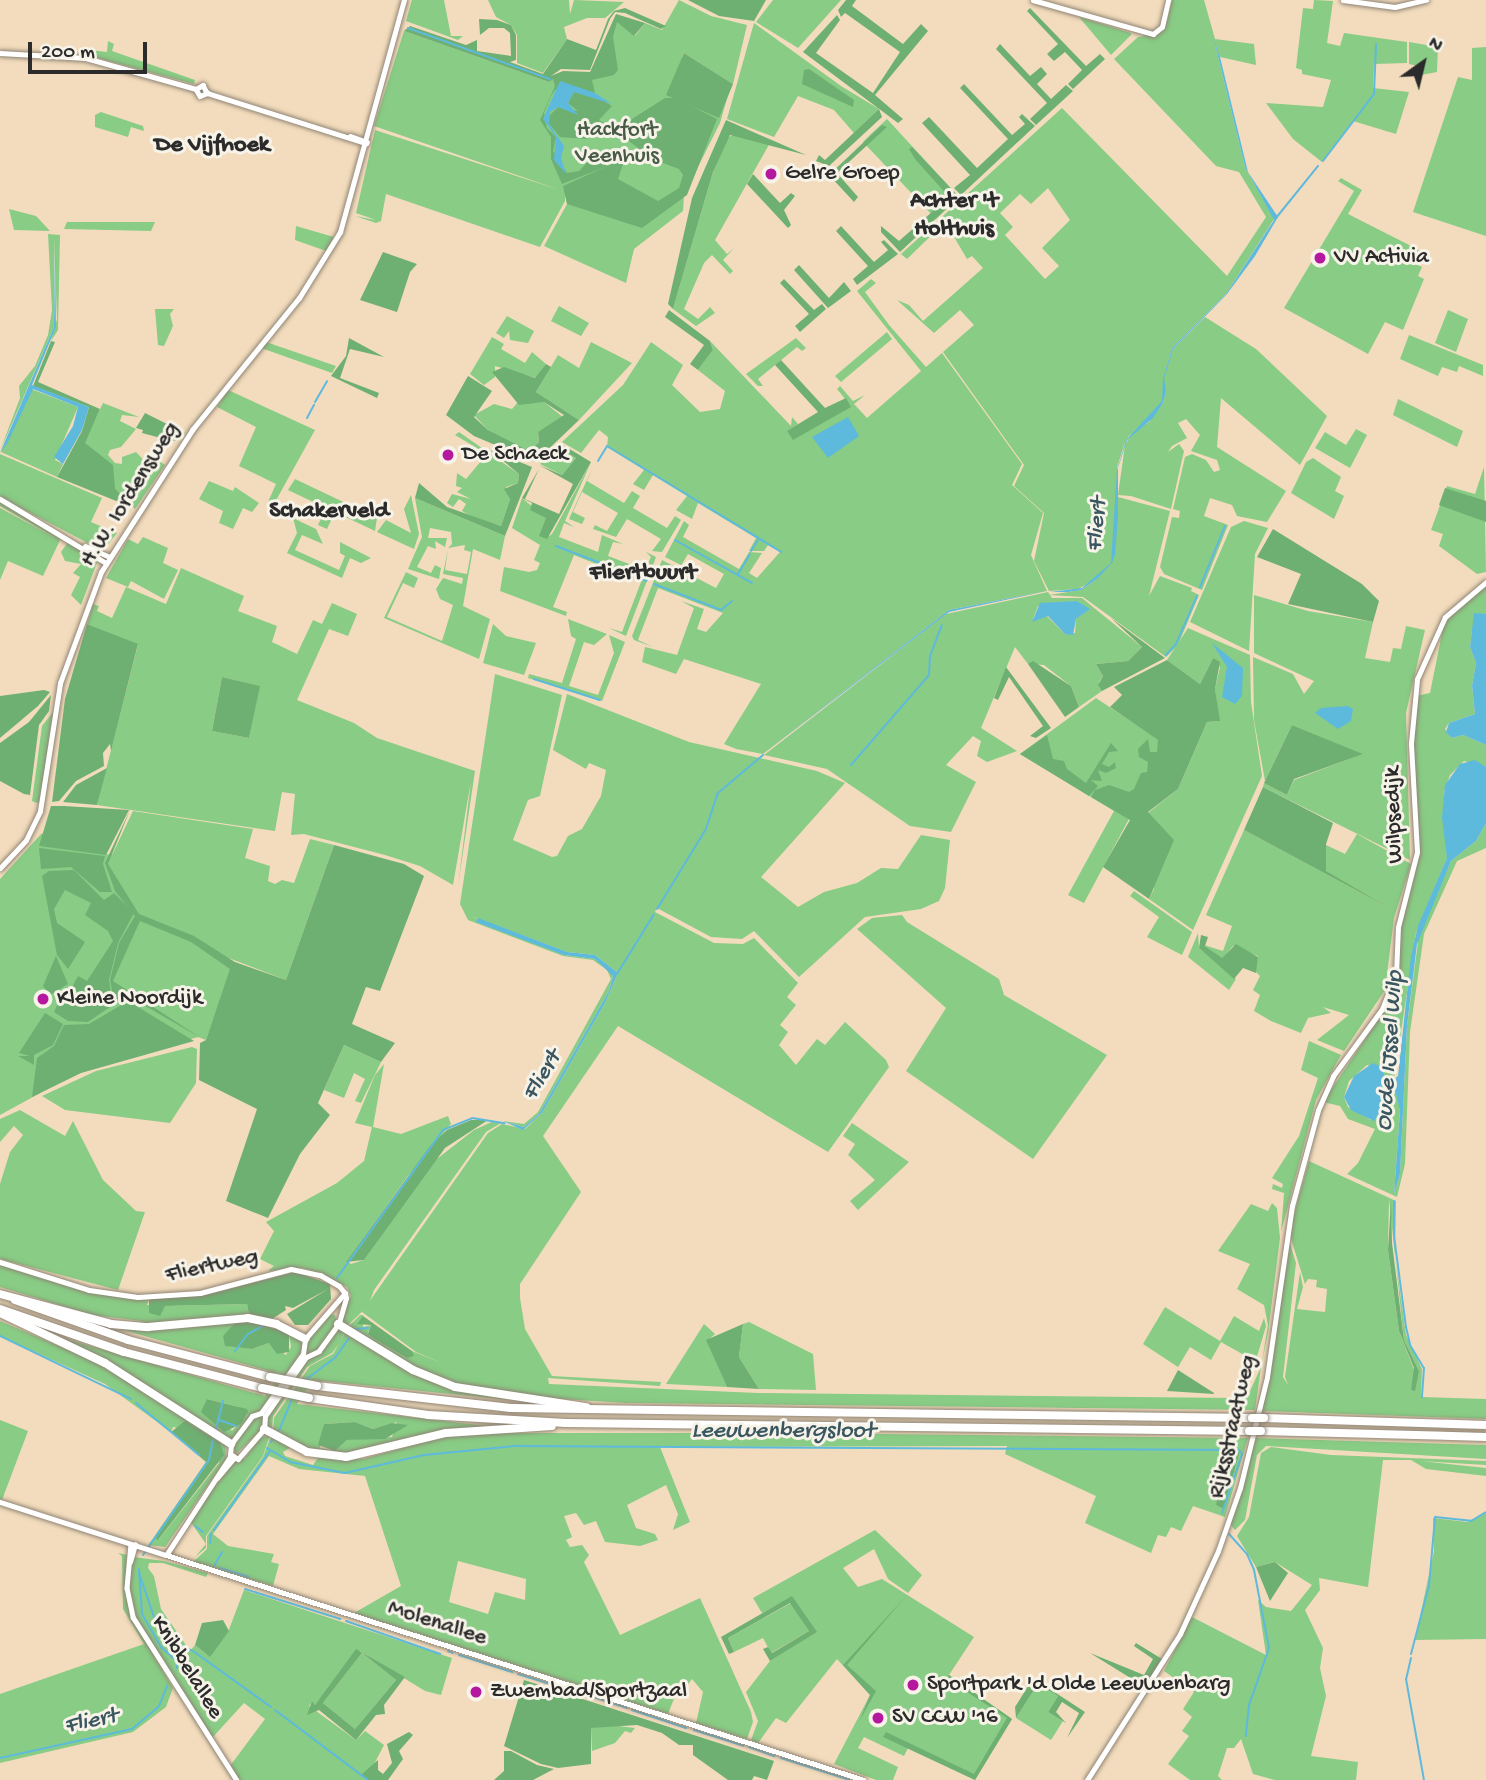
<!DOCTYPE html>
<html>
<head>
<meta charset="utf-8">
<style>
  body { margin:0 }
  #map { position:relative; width:1486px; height:1780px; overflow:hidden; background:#f3dcbd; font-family:"Gochi Hand",sans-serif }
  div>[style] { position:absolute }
  .green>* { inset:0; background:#88cc85 }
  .forest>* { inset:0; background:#6eb072 }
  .water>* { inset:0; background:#5ebadc }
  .stream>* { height:2px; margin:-1px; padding:0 1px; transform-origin:1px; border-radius:1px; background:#5ebadc }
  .roads { filter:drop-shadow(0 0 2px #8f8474) drop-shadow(0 0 2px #8f8474) }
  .tertiary>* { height:4.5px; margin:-2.25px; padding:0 2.25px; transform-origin:2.25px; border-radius:2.25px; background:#fff }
  .secondary>* { height:5px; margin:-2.5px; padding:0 2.5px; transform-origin:2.5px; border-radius:2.5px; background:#fff }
  .motorway>* { height:8px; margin:-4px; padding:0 4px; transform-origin:4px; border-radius:4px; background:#fff }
  .bridges { filter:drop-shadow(0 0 2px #8f8474) drop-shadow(0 0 2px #8f8474) }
  .motorway-bridge>* { height:8px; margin:-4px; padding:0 4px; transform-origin:4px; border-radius:4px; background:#fff }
  .dots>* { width:19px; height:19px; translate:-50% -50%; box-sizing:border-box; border:4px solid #f7f3e8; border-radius:50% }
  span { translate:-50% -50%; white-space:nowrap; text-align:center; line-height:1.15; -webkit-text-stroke:6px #f7f3e8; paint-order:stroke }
  .park-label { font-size:23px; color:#475b46 }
  .poi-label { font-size:23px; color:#2b2b2b }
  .left { translate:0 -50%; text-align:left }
  .street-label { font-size:23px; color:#2b2b2b }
  .neighbourhood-label { font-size:24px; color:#2b2b2b; font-weight:700 }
  .water-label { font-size:24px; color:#3a5660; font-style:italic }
  .north { position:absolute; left:1388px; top:28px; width:70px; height:70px; -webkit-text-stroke:5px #f7f3e8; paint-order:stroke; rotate:34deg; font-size:19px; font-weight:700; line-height:28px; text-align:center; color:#2b2b2b }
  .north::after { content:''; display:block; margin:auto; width:24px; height:32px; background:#2b2b2b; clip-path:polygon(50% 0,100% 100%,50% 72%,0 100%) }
  .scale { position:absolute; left:28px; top:42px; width:119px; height:32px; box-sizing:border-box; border:4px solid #2b2b2b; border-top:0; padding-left:9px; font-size:21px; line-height:24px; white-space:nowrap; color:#2b2b2b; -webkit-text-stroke:5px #f7f3e8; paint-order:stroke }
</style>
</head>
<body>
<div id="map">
  <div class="green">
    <i style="clip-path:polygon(412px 0,444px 0,451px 36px,463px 36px,458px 40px,406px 21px)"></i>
    <i style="clip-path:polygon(488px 0,569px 0,570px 14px,574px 0,624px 2px,605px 18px,587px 18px,564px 27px,567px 39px,543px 73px,517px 63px,517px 35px,511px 25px,496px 17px)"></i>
    <i style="clip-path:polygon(679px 0,711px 16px,747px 25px,733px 84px,684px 53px,682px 57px,730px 88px,720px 123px,684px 195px,683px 211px,634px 249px,626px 283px,544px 246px,567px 204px,565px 194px,565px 201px,540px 247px,386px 194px,381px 221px,376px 223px,355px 216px,376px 220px,356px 213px,375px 130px,560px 190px,374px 126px,404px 31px,549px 82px,555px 74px,588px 75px,594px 69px,617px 17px,635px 36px,645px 23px,662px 30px)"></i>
    <i style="clip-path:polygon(773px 0,841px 0,798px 48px,756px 22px)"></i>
    <i style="clip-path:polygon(evenodd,1172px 0,1204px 0,1215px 39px,1254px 44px,1256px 65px,1220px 57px,1215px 44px,1245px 167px,1274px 219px,1226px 294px,1172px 348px,1163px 378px,1173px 349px,1205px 317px,1256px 349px,1327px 416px,1300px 465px,1221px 398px,1217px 447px,1286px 491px,1267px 522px,1237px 516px,1232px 505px,1210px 498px,1204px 516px,1228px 525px,1202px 590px,1164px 574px,1160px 567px,1172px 517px,1179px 518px,1180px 511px,1173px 509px,1185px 457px,1192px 454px,1206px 460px,1214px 472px,1220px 470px,1217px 460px,1191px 451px,1200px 435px,1186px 419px,1178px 423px,1187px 438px,1172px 446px,1168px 452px,1179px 444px,1184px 451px,1171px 509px,1131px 496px,1118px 495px,1125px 445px,1132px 433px,1149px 422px,1163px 403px,1166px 390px,1163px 384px,1164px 397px,1158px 409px,1129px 436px,1124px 445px,1117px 468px,1117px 520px,1118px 497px,1170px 511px,1149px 596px,1160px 576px,1192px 588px,1191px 591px,1199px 595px,1178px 645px,1166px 657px,1083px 597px,1049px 595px,1081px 590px,1097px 579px,1078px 589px,1049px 591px,1034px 561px,1044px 513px,1014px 486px,1024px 465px,943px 352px,974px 325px,960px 310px,934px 333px,897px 300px,909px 305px,923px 321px,983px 268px,972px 256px,967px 259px,950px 230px,946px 233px,942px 225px,907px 259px,901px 254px,1062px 108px,1227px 276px,1266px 217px,1239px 172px,1216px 166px,1114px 59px,1138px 37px,1159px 33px,1166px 26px,1172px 0,1048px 188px,1070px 220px,1042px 248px,1059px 266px,1045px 279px,1005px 235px,1013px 227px,1000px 213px,1020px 194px,1031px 204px,1048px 188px)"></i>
    <i style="clip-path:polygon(1314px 0,1333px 1px,1327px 43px,1340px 46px,1344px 33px,1407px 42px,1407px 63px,1374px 64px,1373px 88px,1409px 92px,1396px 134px,1353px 121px,1322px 162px,1293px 139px,1266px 103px,1323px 107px,1331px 80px,1302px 74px,1302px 70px,1296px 68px,1303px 8px,1313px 9px)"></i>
    <i style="clip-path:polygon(1079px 17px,1131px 33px,1131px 35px,1111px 55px)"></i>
    <i style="clip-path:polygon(754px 23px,841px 86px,879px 109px,854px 133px,834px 110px,798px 96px,774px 137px,727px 119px)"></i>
    <i style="clip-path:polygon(108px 41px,114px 44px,112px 51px,195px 80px,194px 84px,79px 53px,80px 49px,107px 52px)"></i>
    <i style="clip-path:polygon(1409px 42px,1438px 47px,1437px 72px,1421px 75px,1422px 67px,1409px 64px)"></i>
    <i style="clip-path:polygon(1486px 47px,1486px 236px,1413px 212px,1458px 77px,1472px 80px,1472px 48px)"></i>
    <i style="clip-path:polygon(101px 112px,143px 126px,144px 131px,131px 127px,128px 137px,95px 127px,95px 115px)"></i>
    <i style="clip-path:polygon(887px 119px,959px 197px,936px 219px,863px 142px,870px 135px,828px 174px)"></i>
    <i style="clip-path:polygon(735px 134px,770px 143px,715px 240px,727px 254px,734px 248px,723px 260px,733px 271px,730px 274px,712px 255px,704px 263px,684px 309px,698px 319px,710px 307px,715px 313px,696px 326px,673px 309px,713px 172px,727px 138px)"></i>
    <i style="clip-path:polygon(1341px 178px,1362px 190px,1348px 214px,1419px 250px,1413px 263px,1422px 267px,1418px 276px,1424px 279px,1403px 330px,1385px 322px,1368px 354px,1284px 308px,1354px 191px,1338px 181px)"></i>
    <i style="clip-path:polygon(9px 209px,36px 216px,50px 231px,14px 230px)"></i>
    <i style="clip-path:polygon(67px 222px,155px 222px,151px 231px,64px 229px)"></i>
    <i style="clip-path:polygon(296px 226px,334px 237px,326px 251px,295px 240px)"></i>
    <i style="clip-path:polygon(48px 234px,60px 235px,58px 330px,51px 341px,57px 319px,54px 238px,54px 327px,0 451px,20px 398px,19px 386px,35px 366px,48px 335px,52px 310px)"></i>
    <i style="clip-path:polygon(871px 279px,876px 283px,865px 292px,889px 325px,926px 367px,942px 353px,1022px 464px,1012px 485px,1043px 513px,1031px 555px,1047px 591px,949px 610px,763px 754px,736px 749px,724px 744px,761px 684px,684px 659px,676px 674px,642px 662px,645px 647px,677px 655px,694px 608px,681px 601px,704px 609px,697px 629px,706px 632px,723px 613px,658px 588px,638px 640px,653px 647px,634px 640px,632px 636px,662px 560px,716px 588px,724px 574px,688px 554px,682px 564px,687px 568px,665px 557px,684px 521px,689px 525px,683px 537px,739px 569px,749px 552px,762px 553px,749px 573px,757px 578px,780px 552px,768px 545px,764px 551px,749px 551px,756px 538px,698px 503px,692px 519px,676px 510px,687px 496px,653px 475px,644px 490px,633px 484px,644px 470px,607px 447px,608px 437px,599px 430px,581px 453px,562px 442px,623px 385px,651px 342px,683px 365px,672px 385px,700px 412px,720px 409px,725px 391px,698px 370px,713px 350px,710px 341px,791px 426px,792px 417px,798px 424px,788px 431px,850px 405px,837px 389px,840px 386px,853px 401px,865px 395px,854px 404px,867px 418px,921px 371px,857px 291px)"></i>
    <i style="clip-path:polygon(559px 306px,589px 323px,581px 336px,551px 321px)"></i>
    <i style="clip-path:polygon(155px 309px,174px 309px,170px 314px,173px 326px,164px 346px,158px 345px)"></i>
    <i style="clip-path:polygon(1448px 310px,1468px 319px,1456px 352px,1435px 343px)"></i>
    <i style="clip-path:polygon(507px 316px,534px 331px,528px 343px,510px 340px,509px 331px,504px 338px,496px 333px)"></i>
    <i style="clip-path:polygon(887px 332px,892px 339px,841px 382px,835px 376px)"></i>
    <i style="clip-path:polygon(1409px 335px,1483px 365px,1483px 376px,1459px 366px,1457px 372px,1442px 367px,1438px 376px,1400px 359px)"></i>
    <i style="clip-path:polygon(492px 337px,504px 344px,501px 349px,525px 363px,532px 352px,546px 364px,536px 378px,495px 366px,495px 377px,484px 385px,470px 374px)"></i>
    <i style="clip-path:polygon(796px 338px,806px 348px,802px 351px,797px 347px,758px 379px,763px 386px,758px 386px,746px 374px)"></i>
    <i style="clip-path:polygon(266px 342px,336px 366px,332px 373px,261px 348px)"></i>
    <i style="clip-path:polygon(591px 342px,632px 363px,579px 420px,536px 392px,558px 355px,579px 368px)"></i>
    <i style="clip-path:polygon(31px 389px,78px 407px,55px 460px,63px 464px,57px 477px,1px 452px)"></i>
    <i style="clip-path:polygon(228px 390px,315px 430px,274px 504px,268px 502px,276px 484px,239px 466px,256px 427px,217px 407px)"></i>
    <i style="clip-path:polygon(1398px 399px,1463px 431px,1457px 447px,1393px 415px)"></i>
    <i style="clip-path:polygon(544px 402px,564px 418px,538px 432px,539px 442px,527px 452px,488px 430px,474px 415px,494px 404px,512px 409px,517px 403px)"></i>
    <i style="clip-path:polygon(103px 403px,139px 417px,122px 415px,120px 421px,136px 429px,121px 447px,110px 450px,108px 455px,115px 463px,122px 464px,122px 457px,136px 452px,152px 469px,158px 460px,165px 465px,135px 509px,118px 492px,84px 443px)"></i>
    <i style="clip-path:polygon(1356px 429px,1367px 435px,1350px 468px,1315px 448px,1325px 432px,1346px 445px)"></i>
    <i style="clip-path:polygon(459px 432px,519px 474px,518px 483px,506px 487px,510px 499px,501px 526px,471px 516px,462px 511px,466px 504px,459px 499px,453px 507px,447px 503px,452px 494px,471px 499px,457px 492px,462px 488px,456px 486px,457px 473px,466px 479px,487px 454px,455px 435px)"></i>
    <i style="clip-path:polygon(561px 443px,561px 449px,576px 458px,562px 475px,540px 464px)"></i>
    <i style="clip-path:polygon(0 454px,102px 498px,91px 522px,117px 533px,103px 551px,0 497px)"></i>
    <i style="clip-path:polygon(1313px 458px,1341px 477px,1335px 491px,1344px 496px,1334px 519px,1291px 493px,1306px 462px)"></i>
    <i style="clip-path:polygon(591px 462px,565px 521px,574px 527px,564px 523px,559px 537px,598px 552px,602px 535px,623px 544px,613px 542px,608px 556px,645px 570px,651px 557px,646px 552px,656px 557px,626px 636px,609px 628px,622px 632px,641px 582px,574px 555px,553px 607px,567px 612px,566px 616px,500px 591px,504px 567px,529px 572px,537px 570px,540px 563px,534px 560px,540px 545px,512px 528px,522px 498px,546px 518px,549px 536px,552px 534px)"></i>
    <i style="clip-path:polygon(593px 467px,587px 481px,624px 503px,632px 491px,640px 496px,633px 508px,667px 528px,675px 516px,681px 520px,662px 552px,652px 551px,661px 539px,627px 519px,616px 537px,593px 529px,595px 525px,607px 531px,618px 513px,582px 492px,573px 512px,585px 518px,582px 524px,569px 519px)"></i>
    <i style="clip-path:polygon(1484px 467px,1486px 572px,1477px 574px,1439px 546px,1443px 534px,1431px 530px,1447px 486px,1475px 494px)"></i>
    <i style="clip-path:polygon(295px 479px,377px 518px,375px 531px,335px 512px,327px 529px,318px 525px,326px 508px,288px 490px)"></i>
    <i style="clip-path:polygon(209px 481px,233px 491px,235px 487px,259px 503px,252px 512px,243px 508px,233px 529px,219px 523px,223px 511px,199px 499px)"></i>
    <i style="clip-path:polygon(411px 495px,419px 534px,414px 549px,377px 532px,386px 520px,411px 533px,404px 509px)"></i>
    <i style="clip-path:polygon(415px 498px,505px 536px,500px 560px,473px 549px,463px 606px,490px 619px,479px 659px,384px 618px,406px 572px,418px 578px,414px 588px,403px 583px,387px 617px,442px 641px,453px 605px,440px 599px,436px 589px,443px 578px,462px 584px,463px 578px,443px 574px,448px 549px,445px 570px,467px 574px,471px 552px,464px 550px,465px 545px,448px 548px,452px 544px,451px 532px,430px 528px,428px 538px,447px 538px,445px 547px,435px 541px,436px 549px,428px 546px,417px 567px,431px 573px,435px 565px,441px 568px,439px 579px,408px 569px,422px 537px)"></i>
    <i style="clip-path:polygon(0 501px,61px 538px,43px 576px,8px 561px,0 580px,0 508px,59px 540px,0 506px)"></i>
    <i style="clip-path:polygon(293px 518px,316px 529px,323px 544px,302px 535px,295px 550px,339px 570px,345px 556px,340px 553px,340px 542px,371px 558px,361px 563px,350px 558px,342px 578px,287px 553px,297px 533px)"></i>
    <i style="clip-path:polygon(1244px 521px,1268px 528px,1255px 554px,1249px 651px,1190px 622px,1231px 527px)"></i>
    <i style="clip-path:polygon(143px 537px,168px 548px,163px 563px,178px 570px,164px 599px,131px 581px,128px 587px,106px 578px,128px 539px,138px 544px)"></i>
    <i style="clip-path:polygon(68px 542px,98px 560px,81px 605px,71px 595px,80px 577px,73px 573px,81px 564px,65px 561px,61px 552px)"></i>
    <i style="clip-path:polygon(evenodd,181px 568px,244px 596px,238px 611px,277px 626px,272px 642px,297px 654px,313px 620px,322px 624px,332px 603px,357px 614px,348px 636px,329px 629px,297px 700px,354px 723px,377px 738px,475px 771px,458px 886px,471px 781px,453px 885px,420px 866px,385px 855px,304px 834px,291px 835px,295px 794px,282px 792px,275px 831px,97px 805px,138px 645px,87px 624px,93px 604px,99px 606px,97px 611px,112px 618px,126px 587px,166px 604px,181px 568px,222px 677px,259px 686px,249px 738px,212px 731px,222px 677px)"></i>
    <i style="clip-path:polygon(evenodd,1486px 585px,1486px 614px,1472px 631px,1470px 647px,1476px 663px,1472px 686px,1475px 714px,1449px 723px,1445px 729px,1452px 738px,1463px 735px,1486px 745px,1486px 767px,1464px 761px,1450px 775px,1444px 792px,1447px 858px,1416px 933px,1394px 1078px,1400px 1111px,1394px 1194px,1400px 1174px,1407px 1026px,1419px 934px,1451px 861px,1476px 841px,1486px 823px,1486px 848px,1457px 861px,1424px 934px,1410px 1032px,1405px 1164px,1397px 1197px,1347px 1174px,1358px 1163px,1375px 1129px,1348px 1119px,1340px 1106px,1323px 1102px,1384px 1011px,1396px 983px,1401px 926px,1420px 854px,1413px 762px,1416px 696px,1430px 693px,1444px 623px,1486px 585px,1367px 1065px,1383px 1070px,1388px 1088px,1387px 1103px,1371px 1120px,1348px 1107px,1344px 1097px,1349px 1081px,1367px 1065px)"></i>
    <i style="clip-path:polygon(evenodd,1048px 592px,1052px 598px,1082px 598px,1142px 647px,1128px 661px,1096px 664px,1103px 676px,1099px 682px,1102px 691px,1079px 707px,1071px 686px,1044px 665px,1028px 664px,1015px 647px,981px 728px,1017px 751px,987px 762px,977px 756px,981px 741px,973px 736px,946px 765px,976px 782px,951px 832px,910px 826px,827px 769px,764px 755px,946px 614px,1048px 592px,1077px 601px,1089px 609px,1076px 619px,1075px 633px,1065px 634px,1047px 616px,1033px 619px,1038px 606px,1077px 601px)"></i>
    <i style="clip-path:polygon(1254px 595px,1308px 611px,1373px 622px,1365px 658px,1390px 662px,1393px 648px,1401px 649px,1406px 626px,1425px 630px,1406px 713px,1410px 860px,1263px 787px,1264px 783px,1287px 795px,1294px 780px,1362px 754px,1292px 725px,1265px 781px,1254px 720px,1253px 657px,1293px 674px,1304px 694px,1314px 681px,1254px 653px)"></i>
    <i style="clip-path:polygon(568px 619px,607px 634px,594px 645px,584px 642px,569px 686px,598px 695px,614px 653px,609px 635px,625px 642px,602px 701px,528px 678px,529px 674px,562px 683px,576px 639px,571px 636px)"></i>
    <i style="clip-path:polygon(493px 624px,506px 636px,536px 643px,524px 675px,483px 663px)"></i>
    <i style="clip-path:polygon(1188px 628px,1250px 655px,1251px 702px,1262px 776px,1193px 930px,1149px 899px,1154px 889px,1148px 813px,1178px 789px,1207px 722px,1219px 721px,1215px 689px,1220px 667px,1213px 658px,1200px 684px,1167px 660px)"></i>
    <i style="clip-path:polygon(495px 674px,562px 695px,540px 796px,528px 800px,513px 840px,552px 857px,557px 856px,568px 836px,582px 829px,601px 796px,606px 770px,589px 763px,586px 769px,553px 750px,567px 694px,689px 742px,817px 771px,845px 783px,761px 877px,798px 907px,824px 892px,857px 883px,881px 868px,898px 869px,921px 835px,950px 840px,945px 888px,939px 901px,921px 909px,865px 917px,799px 977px,754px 931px,742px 939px,711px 937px,657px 908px,655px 912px,714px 943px,743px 944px,754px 938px,798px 983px,787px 997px,796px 1005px,780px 1025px,788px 1032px,779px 1045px,796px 1065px,817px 1039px,825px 1045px,845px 1022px,886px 1060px,889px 1067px,828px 1152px,618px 1026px,543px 1136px,581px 1192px,520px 1284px,520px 1298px,525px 1329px,552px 1376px,661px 1382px,660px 1386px,548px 1378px,549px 1384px,758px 1393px,1234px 1398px,1250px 1391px,1261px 1367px,1255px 1410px,625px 1403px,515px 1396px,456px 1384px,414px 1367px,347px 1328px,360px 1315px,363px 1315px,363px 1327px,371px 1325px,368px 1333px,373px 1338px,407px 1358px,412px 1351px,444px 1364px,416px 1352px,362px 1312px,488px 1133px,502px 1124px,525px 1129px,542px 1113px,605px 1003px,618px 973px,595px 955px,567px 952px,470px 916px,564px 955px,595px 959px,609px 969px,613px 976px,609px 991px,539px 1114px,524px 1127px,503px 1121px,524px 1124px,538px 1112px,611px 979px,607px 970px,593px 960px,563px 956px,468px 920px,460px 904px)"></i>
    <i style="clip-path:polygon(1096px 698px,1168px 746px,1084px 903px,1068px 895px,1114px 811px,1020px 754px)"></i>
    <i style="clip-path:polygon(53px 712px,40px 802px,37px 803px,32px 801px,42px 726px)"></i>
    <i style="clip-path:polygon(133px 811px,253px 829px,245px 858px,270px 866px,268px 881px,275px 884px,282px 880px,294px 883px,310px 839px,334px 845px,286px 980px,226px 957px,233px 964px,206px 1040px,198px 1037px,75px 1074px,0 1115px,0 879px,42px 833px,53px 846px,112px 855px)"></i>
    <i style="clip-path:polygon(1244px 830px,1393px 910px,1325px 871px,1326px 845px,1345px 854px,1357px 834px,1411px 864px,1394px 918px,1385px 990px,1344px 1051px,1317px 1040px,1349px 1015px,1323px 1007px,1331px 1013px,1308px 1018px,1301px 1033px,1271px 1021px,1254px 1011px,1260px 995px,1253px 990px,1260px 976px,1255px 971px,1258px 956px,1233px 946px,1222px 959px,1204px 945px,1223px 951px,1232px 926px,1206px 915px)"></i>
    <i style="clip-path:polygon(1134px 891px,1192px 932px,1182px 955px,1147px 937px,1159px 917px,1130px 896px)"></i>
    <i style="clip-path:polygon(902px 915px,907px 922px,999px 979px,1004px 995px,1107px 1055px,1033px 1159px,906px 1071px,946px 1008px,857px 929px,872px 918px)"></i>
    <i style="clip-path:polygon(1198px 933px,1199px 948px,1236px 979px,1229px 990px,1188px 957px)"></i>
    <i style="clip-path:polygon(1309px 1041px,1341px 1055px,1316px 1100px,1281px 1232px,1284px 1193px,1272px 1189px,1273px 1184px,1282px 1188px,1283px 1184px,1272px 1178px,1299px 1136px,1318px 1078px,1301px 1070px)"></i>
    <i style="clip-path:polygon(344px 1045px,381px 1062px,361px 1103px,355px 1101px,365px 1079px,354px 1073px,344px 1098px,324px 1090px)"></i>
    <i style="clip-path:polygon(192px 1047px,197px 1049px,196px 1083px,170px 1123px,65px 1110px,42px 1096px,96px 1071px)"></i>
    <i style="clip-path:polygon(384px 1064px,373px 1127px,401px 1134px,448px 1116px,451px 1124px,407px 1177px,347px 1261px,351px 1264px,364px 1260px,433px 1162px,474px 1130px,494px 1121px,501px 1123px,486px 1132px,374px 1290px,368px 1306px,346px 1327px,341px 1316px,351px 1296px,347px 1287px,303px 1268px,268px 1271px,274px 1266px,260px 1259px,274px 1231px,266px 1222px,337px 1183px,364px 1161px,372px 1127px,355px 1123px,375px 1075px)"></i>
    <i style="clip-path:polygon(20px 1110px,65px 1136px,73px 1121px,103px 1180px,136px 1211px,145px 1212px,118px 1290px,0 1259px,0 1184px,10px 1152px,23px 1135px,14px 1126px,0 1142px,0 1119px)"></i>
    <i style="clip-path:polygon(852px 1123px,909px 1162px,858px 1210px,850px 1201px,875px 1180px,848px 1155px,855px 1144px,843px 1136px)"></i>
    <i style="clip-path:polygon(evenodd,1309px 1161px,1396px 1201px,1395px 1257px,1406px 1335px,1422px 1369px,1421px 1397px,1486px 1399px,1486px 1419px,1262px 1411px,1289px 1241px,1296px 1263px,1283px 1377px,1288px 1385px,1285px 1377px,1300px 1272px,1303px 1287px,1297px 1309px,1325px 1312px,1327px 1289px,1316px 1287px,1317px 1280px,1308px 1279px,1305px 1284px,1289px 1232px,1309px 1161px,1389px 1199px,1404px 1340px,1419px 1371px,1411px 1390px,1415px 1372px,1399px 1331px,1388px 1250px,1389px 1199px)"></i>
    <i style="clip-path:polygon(1272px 1203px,1277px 1208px,1280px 1238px,1268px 1333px,1262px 1362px,1268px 1325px,1264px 1305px,1237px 1289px,1250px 1264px,1218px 1251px,1251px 1204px,1268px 1211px)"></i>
    <i style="clip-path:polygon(0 1264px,90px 1293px,149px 1299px,147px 1305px,165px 1306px,247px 1304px,249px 1315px,150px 1322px,92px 1315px,0 1287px)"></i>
    <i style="clip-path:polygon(1165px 1307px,1220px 1341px,1234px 1316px,1259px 1331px,1264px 1318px,1266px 1326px,1247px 1391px,1235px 1396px,1246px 1382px,1253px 1360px,1221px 1342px,1211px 1360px,1190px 1347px,1178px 1367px,1143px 1344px)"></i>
    <i style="clip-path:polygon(329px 1314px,335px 1315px,337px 1324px,315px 1352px,308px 1353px,263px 1416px,263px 1428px,236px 1454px,232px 1445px,254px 1417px,262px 1415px,306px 1352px,306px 1342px)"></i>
    <i style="clip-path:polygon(evenodd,239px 1318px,227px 1332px,228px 1346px,252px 1349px,269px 1343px,286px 1355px,291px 1347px,289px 1333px,302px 1340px,301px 1355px,262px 1410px,230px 1442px,52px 1335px,265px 1396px,280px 1374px,98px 1323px,239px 1318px,207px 1399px,239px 1407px,247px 1415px,232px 1431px,207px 1399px)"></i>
    <i style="clip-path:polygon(0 1321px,94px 1361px,225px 1442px,226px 1459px,165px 1547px,148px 1545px,154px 1537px,159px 1539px,219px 1463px,220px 1442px,206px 1434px,173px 1427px,171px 1432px,105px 1384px,0 1336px)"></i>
    <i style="clip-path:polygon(749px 1322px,813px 1354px,816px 1390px,759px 1389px,739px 1357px,743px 1324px)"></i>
    <i style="clip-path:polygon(704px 1324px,715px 1334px,707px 1341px,727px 1387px,666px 1384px)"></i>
    <i style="clip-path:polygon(339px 1326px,345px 1330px,341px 1341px,332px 1353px,307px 1367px,273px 1416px,272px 1431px,267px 1428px,268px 1414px,307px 1359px)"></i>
    <i style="clip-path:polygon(evenodd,346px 1331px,454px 1389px,530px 1402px,313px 1380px,297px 1404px,496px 1427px,471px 1428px,361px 1454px,307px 1450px,273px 1432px,274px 1418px,310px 1366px,333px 1354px,346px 1331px,355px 1422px,373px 1429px,397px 1422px,392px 1437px,347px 1440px,335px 1451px,320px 1448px,324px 1424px,355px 1422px)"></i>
    <i style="clip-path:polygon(0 1420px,28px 1431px,2px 1500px,0 1499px)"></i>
    <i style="clip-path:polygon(evenodd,484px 1433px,794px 1433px,1248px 1438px,1225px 1517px,1193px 1506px,1181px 1531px,1171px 1527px,1166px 1537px,1158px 1535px,1151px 1553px,1085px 1523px,1096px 1496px,1005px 1454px,1007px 1446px,660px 1447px,690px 1522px,673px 1530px,678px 1514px,666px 1485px,627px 1505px,636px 1528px,655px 1534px,658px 1540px,640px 1546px,605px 1542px,596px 1521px,584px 1525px,576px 1513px,564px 1516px,572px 1537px,566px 1540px,570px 1547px,582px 1545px,589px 1555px,584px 1562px,620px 1635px,700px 1598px,751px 1712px,753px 1722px,747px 1739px,696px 1723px,703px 1692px,692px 1679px,681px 1693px,677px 1691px,668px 1714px,354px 1613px,401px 1586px,365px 1476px,299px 1469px,269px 1456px,213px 1534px,228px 1546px,274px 1554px,271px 1562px,279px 1564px,273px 1586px,193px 1562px,207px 1549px,207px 1536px,263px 1457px,271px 1436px,290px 1448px,283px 1452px,285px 1456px,313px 1465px,318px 1458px,363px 1459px,446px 1436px,484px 1433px,1221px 1450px,1240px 1452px,1223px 1509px,1216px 1505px,1221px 1450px,484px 1433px,458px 1561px,526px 1579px,525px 1600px,495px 1592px,488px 1614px,449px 1602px,458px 1561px)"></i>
    <i style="clip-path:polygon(270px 1435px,263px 1456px,206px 1536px,206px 1548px,195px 1557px,206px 1544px,190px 1521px,232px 1463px,245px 1458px,260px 1438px)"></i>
    <i style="clip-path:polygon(1256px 1438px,1486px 1445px,1486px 1459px,1266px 1446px,1257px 1455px,1245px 1520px,1235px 1530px,1230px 1524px)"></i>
    <i style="clip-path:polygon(1271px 1447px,1331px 1455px,1486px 1461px,1486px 1465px,1420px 1461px,1486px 1468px,1486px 1476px,1426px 1469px,1411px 1460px,1383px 1460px,1368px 1587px,1319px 1578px,1320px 1590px,1305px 1610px,1323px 1648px,1320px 1668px,1326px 1696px,1311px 1756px,1358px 1762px,1356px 1780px,1275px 1780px,1253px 1774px,1241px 1739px,1234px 1748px,1227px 1748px,1218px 1776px,1222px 1780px,1190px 1780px,1168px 1764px,1189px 1736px,1182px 1731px,1192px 1717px,1183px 1709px,1194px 1692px,1164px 1671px,1192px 1617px,1266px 1655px,1258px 1600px,1266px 1607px,1291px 1611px,1312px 1585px,1275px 1562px,1256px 1567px,1237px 1536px,1249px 1517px,1261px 1453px)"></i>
    <i style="clip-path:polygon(1486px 1513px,1486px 1639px,1415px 1640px,1434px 1551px,1433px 1518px,1467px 1522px)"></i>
    <i style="clip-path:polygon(875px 1530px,922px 1575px,908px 1593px,888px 1579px,874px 1549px,843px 1568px,858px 1587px,882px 1579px,974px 1637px,949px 1675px,1012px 1719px,975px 1780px,908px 1748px,904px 1756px,864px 1737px,858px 1748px,898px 1767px,893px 1780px,876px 1780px,834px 1764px,870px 1695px,837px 1659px,786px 1723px,776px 1718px,758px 1743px,751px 1740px,758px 1721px,746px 1692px,770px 1661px,816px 1632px,792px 1597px,762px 1613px,753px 1598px)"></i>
    <i style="clip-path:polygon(118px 1553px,127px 1555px,125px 1588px,131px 1617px,173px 1688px,166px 1707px,133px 1732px,0 1763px,0 1694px,144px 1644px,123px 1609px,122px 1556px)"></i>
    <i style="clip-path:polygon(133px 1557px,164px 1561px,208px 1573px,206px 1577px,163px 1563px,149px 1563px,148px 1568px,154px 1576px,161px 1609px,190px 1651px,195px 1645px,209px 1656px,228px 1632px,244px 1590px,452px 1658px,441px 1695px,425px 1691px,360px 1651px,314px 1706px,312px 1702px,309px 1706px,356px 1740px,365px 1731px,384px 1745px,372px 1768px,362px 1775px,368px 1780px,239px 1780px,230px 1766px,265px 1719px,244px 1703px,212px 1738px,135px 1617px,129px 1591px)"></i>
    <i style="clip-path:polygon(791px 1603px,809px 1631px,771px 1653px,763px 1638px,734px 1652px,728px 1638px)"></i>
    <i style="clip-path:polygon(362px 1653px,396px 1680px,355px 1729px,323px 1703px)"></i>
    <i style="clip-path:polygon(1038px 1684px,1058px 1696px,1048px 1712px,1063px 1721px,1051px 1740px,1016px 1718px)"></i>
    <i style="clip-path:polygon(600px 1726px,610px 1725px,635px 1728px,631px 1733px,625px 1731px,615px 1743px,592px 1751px,591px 1728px)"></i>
  </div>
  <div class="forest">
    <i style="clip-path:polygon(688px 0,766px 0,754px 21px,719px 16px)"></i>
    <i style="clip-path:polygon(846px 0,856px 0,852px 6px,903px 44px,921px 24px,928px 31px,875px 95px,903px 119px,898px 123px,803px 52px,837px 15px,840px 20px,816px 53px,873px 93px,900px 52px,845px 13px,841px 17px,838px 10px)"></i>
    <i style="clip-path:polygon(625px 8px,666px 26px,661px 29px,625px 13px,615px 12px,610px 19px,590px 70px,561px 69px,551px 76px,563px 71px,590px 72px,616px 14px,645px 23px,634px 36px,617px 22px,613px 37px,618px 70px,614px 75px,592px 80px,595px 93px,576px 87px,555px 90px,551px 96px,544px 113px,547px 128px,556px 137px,553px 151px,567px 173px,579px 171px,593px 156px,615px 158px,605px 167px,562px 184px,551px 159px,551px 137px,540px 120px,555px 86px,553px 79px,549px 82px,404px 31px,410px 26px,466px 45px,477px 40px,477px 51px,511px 56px,510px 33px,504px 28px,489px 28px,480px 35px,479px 19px,497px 20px,511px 25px,516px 35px,516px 60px,510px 62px,543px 74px,567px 39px,596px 50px,608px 19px,614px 11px)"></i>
    <i style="clip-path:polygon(1030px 8px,1086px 66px,1100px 54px,1105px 59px,1073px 89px,1068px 84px,1082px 70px,1065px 52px,1054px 61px,1047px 54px,1058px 44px,1027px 11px)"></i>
    <i style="clip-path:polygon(1000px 44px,1030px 76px,1041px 67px,1047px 74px,1037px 84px,1051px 99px,1066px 85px,1073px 91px,1036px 125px,1030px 119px,1047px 103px,996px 49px)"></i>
    <i style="clip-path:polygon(684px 53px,733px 84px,719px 118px,666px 95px)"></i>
    <i style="clip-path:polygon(809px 69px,854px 100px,853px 107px,802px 84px,804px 70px)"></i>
    <i style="clip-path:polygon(964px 84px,1012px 135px,1025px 124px,1019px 117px,1022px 114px,1035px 126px,961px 195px,954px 188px,970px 175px,922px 123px,929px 117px,977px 168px,1008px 139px,960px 88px)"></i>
    <i style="clip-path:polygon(574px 92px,595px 96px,612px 106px,599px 120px,618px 132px,619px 139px,603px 133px,586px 139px,560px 137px,549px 124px,549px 116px,558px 107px,578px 111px,568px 103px)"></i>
    <i style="clip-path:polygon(665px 98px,676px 98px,717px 119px,687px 195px,642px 228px,567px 204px,563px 186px,616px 162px,623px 164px,618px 179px,658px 201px,679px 188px,683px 175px,679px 169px,639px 154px,638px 148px,625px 138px,632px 119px)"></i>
    <i style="clip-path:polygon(879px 109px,882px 117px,829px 166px,816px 161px,819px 155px,825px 160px)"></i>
    <i style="clip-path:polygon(726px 120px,806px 155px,730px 135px,713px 172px,673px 309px,668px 304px,692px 198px)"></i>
    <i style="clip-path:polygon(882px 125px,887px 127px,837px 173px,858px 197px,854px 202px,829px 175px)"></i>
    <i style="clip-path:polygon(912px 147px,959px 197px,900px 252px,881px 232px,881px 226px,899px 241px,949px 197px,915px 159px,909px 149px)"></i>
    <i style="clip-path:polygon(753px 174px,780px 203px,791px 193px,795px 196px,784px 210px,791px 225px,788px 228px,747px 184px)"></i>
    <i style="clip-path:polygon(841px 226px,874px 262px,888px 250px,881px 242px,884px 240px,898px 254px,857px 285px,853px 279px,868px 266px,836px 231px)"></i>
    <i style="clip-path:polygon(383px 252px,417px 264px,410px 272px,397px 312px,360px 300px)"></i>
    <i style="clip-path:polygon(799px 265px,829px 298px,844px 282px,851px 291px,828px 308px,794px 270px)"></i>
    <i style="clip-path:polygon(784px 279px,814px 310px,822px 304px,826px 309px,800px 332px,795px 326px,809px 314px,780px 283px)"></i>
    <i style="clip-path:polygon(669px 310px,710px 341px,713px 350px,698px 370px,690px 364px,704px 345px,665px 317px)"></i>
    <i style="clip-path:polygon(349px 338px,384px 357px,350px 349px,340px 378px,379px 393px,377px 398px,331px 376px,346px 356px)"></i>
    <i style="clip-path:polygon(51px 341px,55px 342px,38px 382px,100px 409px,85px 443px,113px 465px,115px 488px,131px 507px,57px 477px,82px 431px,89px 407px,33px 386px)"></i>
    <i style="clip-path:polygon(781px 360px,825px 408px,846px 398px,851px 407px,793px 440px,787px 431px,818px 412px,775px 365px)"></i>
    <i style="clip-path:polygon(546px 364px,551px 367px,536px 392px,579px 420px,535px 462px,474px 436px,446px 415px,468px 376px,492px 391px,474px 417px,488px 430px,529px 451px,539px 442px,538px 432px,564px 415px,544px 402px,519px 405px,492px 372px,504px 367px,535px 378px)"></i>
    <i style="clip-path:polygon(145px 413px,185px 433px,181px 440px,172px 441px,142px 433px,143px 430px,136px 428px)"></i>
    <i style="clip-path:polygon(563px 445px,591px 462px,547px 539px,539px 536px,546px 518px,530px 510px,532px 503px,522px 498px,539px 469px,525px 499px,559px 514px,573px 484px,539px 465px,562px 475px,576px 458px,561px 449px)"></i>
    <i style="clip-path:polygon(490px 450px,532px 467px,505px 536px,415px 498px,419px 483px,447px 507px,501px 526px,510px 499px,504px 489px,518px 483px,519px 474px)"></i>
    <i style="clip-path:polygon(1445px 488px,1486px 501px,1486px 522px,1439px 505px)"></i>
    <i style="clip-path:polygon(1273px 529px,1362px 584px,1379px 601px,1373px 622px,1288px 604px,1301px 574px,1257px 557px)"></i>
    <i style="clip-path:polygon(1111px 618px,1165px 658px,1102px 691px,1098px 685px,1103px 676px,1096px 664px,1128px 661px,1142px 647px)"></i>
    <i style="clip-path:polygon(87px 624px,138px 644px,111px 751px,110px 744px,103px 753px,104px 766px,76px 781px,59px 801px,52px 802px,65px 699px)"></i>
    <i style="clip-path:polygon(1213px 658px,1220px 662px,1215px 689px,1220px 721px,1207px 722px,1178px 789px,1148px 812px,1174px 840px,1149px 899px,1103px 867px,1130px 820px,1091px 797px,1095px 790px,1109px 785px,1129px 792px,1134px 789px,1141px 773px,1147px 772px,1148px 762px,1139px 757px,1138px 749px,1148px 739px,1150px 752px,1157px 752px,1158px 740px,1110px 707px,1122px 695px,1114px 687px,1167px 660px,1200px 684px)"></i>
    <i style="clip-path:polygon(1033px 661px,1071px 686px,1079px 707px,1065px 717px,1028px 664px)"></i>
    <i style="clip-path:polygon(1006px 667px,1051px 728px,1036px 738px,1030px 736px,1043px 726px,1009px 677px,998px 700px,994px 698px)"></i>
    <i style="clip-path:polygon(222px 677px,260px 686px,249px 738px,212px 731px)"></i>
    <i style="clip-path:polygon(44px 690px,50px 692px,38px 706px,0 738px,0 696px)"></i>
    <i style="clip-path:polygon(51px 695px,49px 711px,39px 725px,30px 795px,24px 794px,0 781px,0 743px,29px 722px)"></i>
    <i style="clip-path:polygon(1292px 725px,1363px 754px,1294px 779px,1287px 795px,1264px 783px)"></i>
    <i style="clip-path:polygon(1047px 735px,1053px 759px,1064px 761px,1067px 769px,1086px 783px,1111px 743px,1118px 751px,1109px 752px,1102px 764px,1109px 767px,1115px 762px,1116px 768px,1106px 773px,1098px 770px,1102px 781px,1091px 780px,1098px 786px,1089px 796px,1020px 754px)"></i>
    <i style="clip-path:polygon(107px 768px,97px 805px,63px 802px,76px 785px)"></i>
    <i style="clip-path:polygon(1263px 787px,1333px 823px,1326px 844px,1326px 871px,1393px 910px,1244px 830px)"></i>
    <i style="clip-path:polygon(51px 806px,64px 806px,129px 810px,106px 855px,39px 846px)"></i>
    <i style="clip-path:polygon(130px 810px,108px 864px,139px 914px,194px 936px,235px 962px,286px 980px,334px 845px,404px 864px,424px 876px,380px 991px,366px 987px,352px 1024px,395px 1043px,381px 1062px,344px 1045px,318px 1103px,330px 1115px,300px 1154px,268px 1218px,226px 1201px,257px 1109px,199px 1080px,200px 1043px,206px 1040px,230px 969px,191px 942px,140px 921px,113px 981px,201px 1038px,135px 1000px,117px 1001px,112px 991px,110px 980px,119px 943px,135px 916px,115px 891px,105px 863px)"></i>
    <i style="clip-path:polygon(39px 848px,105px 856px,103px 864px,112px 892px,100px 892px,71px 867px,41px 869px)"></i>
    <i style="clip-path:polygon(74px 870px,104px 900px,114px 893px,134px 913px,118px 943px,109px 980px,112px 1002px,83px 997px,72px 987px,78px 976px,87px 981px,113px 941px,108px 931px,85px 915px,91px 903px,65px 890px,54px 909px,57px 923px,85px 942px,68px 969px,57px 955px,42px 876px,49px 871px)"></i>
    <i style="clip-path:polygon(1201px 935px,1208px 937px,1205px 946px,1222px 958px,1236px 944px,1258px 957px,1256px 973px,1243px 968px,1234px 979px,1199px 948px)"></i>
    <i style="clip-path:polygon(56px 956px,68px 984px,50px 995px,43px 986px)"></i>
    <i style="clip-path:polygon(72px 996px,95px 1002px,113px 1005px,88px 1022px,68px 1021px,54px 1012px,59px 1001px)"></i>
    <i style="clip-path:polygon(128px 1001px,194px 1041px,81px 1073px,32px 1097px,37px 1058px,54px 1046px,64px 1025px,89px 1024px)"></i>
    <i style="clip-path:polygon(45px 1013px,63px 1024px,53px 1045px,34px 1055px,34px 1065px,18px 1056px,30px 1056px,19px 1053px)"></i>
    <i style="clip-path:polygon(471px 1120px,488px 1120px,445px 1148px,364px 1260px,346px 1262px,430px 1146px,447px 1130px)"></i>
    <i style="clip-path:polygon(1391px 1200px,1392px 1243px,1404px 1340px,1419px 1371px,1415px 1391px,1411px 1390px,1414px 1368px,1399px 1331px,1388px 1250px)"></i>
    <i style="clip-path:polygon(295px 1272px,330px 1284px,331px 1299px,308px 1325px,295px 1325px,287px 1314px,328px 1289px,293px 1308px,285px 1306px,286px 1310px,272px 1319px,249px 1315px,247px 1304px,165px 1306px,160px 1316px,149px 1313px,149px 1299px,221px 1291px)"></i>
    <i style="clip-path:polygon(363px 1316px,412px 1351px,414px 1356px,407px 1358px,373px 1338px,368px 1334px,371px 1325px,357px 1324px)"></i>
    <i style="clip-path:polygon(239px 1318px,289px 1333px,289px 1352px,277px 1354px,269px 1343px,252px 1349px,225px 1346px,223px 1336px)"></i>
    <i style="clip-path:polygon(743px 1324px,739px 1357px,759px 1389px,727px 1387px,706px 1340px)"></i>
    <i style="clip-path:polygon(1178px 1370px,1214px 1393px,1214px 1394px,1167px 1391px)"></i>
    <i style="clip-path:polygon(207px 1399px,247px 1409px,248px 1412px,241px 1424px,224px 1432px,201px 1412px)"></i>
    <i style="clip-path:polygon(185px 1421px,220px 1442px,224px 1455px,158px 1540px,154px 1537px,206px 1462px,171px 1432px)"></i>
    <i style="clip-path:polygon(355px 1422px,373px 1429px,392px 1423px,408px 1425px,385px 1439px,347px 1440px,335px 1451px,318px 1445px,324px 1424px)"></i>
    <i style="clip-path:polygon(1221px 1450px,1240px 1452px,1223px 1509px,1216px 1505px)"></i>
    <i style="clip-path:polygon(1275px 1562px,1288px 1573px,1270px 1601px,1256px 1567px)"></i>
    <i style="clip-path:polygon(907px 1595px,847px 1665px,876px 1691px,860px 1720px,870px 1695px,843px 1665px)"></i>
    <i style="clip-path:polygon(792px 1596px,817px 1632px,770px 1661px,763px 1649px,768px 1647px,772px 1653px,809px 1631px,790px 1603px,728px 1638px,734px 1652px,729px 1654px,721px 1637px)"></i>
    <i style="clip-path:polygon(223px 1620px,229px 1631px,210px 1657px,195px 1645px,202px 1623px)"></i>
    <i style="clip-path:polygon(1136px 1643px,1162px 1659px,1145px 1687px,1090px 1653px,1144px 1675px,1153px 1659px,1134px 1646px)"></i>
    <i style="clip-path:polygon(evenodd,356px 1649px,405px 1677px,384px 1705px,385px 1714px,376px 1715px,356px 1740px,319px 1710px,307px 1715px,312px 1701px,315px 1705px,356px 1649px,362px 1653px,396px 1680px,355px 1729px,323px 1703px,362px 1653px)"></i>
    <i style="clip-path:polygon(949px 1675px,1012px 1719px,975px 1780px,883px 1737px,886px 1732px,974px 1774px,1007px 1718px,947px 1679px)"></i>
    <i style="clip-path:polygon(1033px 1678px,1085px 1712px,1067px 1738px,1079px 1713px,1062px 1702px,1056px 1712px,1066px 1723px,1048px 1712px,1058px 1696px,1038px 1684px,1016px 1718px,1015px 1707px)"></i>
    <i style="clip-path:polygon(524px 1680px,774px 1761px,767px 1780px,754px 1776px,752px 1780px,728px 1780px,693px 1755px,693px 1745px,679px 1745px,662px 1733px,637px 1725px,591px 1728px,591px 1764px,558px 1768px,541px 1764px,504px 1746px)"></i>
    <i style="clip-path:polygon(409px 1732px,413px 1735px,399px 1751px,403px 1759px,388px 1780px,368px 1780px,361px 1775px,378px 1760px,378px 1770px,383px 1774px,392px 1763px,387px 1744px)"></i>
    <i style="clip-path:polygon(504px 1751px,511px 1751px,537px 1765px,554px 1769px,533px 1780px,494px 1780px,504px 1771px)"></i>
  </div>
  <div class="water">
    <i style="clip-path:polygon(1214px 40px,1220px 57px,1248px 172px,1278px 217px,1255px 256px,1227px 294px,1173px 349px,1164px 378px,1166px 391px,1163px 403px,1153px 418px,1127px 440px,1118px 468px,1118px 517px,1115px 555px,1112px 563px,1097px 579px,1081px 590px,1068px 592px,1050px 592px,1082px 588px,1111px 563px,1117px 470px,1126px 440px,1162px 401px,1163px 378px,1172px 348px,1226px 294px,1274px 220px,1245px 167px)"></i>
    <i style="clip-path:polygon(560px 81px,595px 93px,612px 104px,574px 92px,568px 103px,578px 115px,558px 107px,550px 112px,549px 124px,564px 146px,561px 158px,566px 174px,554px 160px,556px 137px,543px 119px)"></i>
    <i style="clip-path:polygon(55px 238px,56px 327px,32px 385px,89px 407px,82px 430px,63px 464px,54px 457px,73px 426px,78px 407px,33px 389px,8px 442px,0 453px,54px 327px)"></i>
    <i style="clip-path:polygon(848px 417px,859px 436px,828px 458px,812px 437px)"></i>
    <i style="clip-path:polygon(1047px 591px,949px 612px,763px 754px,949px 610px)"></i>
    <i style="clip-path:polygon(1077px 601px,1090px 609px,1076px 619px,1073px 635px,1065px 634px,1048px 616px,1032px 622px,1040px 603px)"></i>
    <i style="clip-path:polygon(1474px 613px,1486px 614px,1486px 745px,1463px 735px,1452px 738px,1446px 732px,1449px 723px,1475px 714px,1472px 686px,1476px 663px,1470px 647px)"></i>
    <i style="clip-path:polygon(1212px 643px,1243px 668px,1242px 696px,1235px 704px,1222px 697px,1227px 667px)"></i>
    <i style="clip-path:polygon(1348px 706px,1353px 709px,1351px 721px,1338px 729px,1315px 713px,1321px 708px)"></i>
    <i style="clip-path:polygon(1475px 760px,1486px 767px,1486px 823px,1476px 841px,1451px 861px,1417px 944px,1407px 1026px,1400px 1174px,1394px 1194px,1400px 1111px,1393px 1080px,1398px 1076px,1411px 956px,1418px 926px,1447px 858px,1442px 818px,1445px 785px,1460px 764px)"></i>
    <i style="clip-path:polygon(478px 918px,567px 952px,595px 955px,618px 973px,605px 1003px,542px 1113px,523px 1130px,503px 1121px,524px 1127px,539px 1114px,609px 991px,613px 976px,595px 959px,564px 955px,476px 922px)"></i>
    <i style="clip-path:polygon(1373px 1063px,1382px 1067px,1388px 1088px,1387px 1103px,1374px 1121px,1351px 1110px,1344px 1097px,1354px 1076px)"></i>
  </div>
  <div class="stream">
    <i style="left:408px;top:28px;width:151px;rotate:19.8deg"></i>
    <i style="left:1323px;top:161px;width:84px;rotate:-52.7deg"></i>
    <i style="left:1374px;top:94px;width:50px;rotate:-87.7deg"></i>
    <i style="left:1276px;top:218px;width:67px;rotate:-51.1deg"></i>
    <i style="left:315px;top:402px;width:24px;rotate:-60deg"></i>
    <i style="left:307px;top:418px;width:15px;rotate:-62deg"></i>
    <i style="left:598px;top:461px;width:17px;rotate:-59deg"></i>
    <i style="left:607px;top:446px;width:204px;rotate:31.3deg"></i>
    <i style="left:675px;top:540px;width:88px;rotate:29.2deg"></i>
    <i style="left:556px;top:546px;width:97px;rotate:21deg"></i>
    <i style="left:751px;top:551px;width:13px;rotate:-58deg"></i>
    <i style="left:738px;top:574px;width:23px;rotate:-59deg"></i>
    <i style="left:654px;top:584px;width:72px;rotate:21.2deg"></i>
    <i style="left:721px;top:610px;width:14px;rotate:-39deg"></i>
    <i style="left:1200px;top:587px;width:66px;rotate:-67.7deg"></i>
    <i style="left:1166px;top:655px;width:15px;rotate:-48deg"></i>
    <i style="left:1176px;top:644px;width:52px;rotate:-66.4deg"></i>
    <i style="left:534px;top:679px;width:69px;rotate:17.7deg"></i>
    <i style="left:851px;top:765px;width:119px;rotate:-49.1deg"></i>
    <i style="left:929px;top:675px;width:19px;rotate:-87deg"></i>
    <i style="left:930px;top:656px;width:33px;rotate:-69deg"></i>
    <i style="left:657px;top:909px;width:94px;rotate:-58.5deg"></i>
    <i style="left:706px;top:829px;width:38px;rotate:-72deg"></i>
    <i style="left:718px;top:793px;width:59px;rotate:-40.2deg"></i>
    <i style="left:617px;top:974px;width:70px;rotate:-58.3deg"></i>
    <i style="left:1394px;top:1201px;width:35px;rotate:90deg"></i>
    <i style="left:1394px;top:1236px;width:92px;rotate:82.5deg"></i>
    <i style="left:1406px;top:1327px;width:18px;rotate:77deg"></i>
    <i style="left:1410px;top:1345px;width:27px;rotate:59deg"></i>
    <i style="left:1424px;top:1368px;width:29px;rotate:94deg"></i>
    <i style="left:337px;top:1278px;width:182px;rotate:-54.4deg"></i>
    <i style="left:443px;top:1130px;width:31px;rotate:-22deg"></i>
    <i style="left:472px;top:1118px;width:33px;rotate:9deg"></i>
    <i style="left:355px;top:1329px;width:13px;rotate:-4deg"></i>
    <i style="left:0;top:1336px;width:145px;rotate:25.7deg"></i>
    <i style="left:235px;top:1351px;width:21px;rotate:-53deg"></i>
    <i style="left:248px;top:1334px;width:18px;rotate:-29deg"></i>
    <i style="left:304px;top:1381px;width:39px;rotate:-37deg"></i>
    <i style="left:335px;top:1358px;width:24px;rotate:-55deg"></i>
    <i style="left:136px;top:1403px;width:82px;rotate:39.5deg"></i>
    <i style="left:219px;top:1420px;width:18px;rotate:19deg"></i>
    <i style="left:216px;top:1429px;width:29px;rotate:-76deg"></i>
    <i style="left:279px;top:1431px;width:37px;rotate:-68deg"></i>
    <i style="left:271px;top:1442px;width:2px;rotate:-63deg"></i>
    <i style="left:267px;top:1448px;width:27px;rotate:31deg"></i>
    <i style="left:290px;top:1462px;width:56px;rotate:11.3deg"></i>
    <i style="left:345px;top:1473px;width:81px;rotate:-12.8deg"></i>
    <i style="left:424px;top:1455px;width:90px;rotate:-5.7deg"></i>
    <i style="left:514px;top:1446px;width:725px;rotate:0.32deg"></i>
    <i style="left:1239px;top:1450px;width:5px;rotate:53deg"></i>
    <i style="left:1242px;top:1454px;width:62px;rotate:108.7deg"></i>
    <i style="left:195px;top:1526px;width:10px;rotate:37deg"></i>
    <i style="left:214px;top:1530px;width:97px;rotate:-54.7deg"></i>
    <i style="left:1229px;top:1534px;width:27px;rotate:48deg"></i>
    <i style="left:1247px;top:1554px;width:17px;rotate:66deg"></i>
    <i style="left:1254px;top:1570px;width:79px;rotate:79.1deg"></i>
    <i style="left:1269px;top:1648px;width:60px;rotate:109.3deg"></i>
    <i style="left:1249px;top:1705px;width:31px;rotate:96deg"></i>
    <i style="left:210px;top:1543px;width:10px;rotate:-84deg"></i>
    <i style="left:143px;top:1555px;width:116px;rotate:-55.2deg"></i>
    <i style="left:209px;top:1460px;width:21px;rotate:-79deg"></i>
    <i style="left:214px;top:1566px;width:16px;rotate:-60deg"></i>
    <i style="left:220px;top:1568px;width:30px;rotate:17deg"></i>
    <i style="left:139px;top:1569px;width:45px;rotate:86.2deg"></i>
    <i style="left:142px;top:1614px;width:39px;rotate:60deg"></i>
    <i style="left:162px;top:1648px;width:20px;rotate:41deg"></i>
    <i style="left:177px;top:1661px;width:7px;rotate:90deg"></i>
    <i style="left:139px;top:1573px;width:46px;rotate:71.2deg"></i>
    <i style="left:154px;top:1617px;width:19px;rotate:39deg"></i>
    <i style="left:169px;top:1629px;width:13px;rotate:81deg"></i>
    <i style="left:171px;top:1642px;width:22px;rotate:22deg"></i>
    <i style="left:245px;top:1589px;width:100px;rotate:17.5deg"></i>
    <i style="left:346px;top:1621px;width:100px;rotate:19.3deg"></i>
    <i style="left:193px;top:1651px;width:96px;rotate:35.7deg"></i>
    <i style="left:448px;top:1651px;width:5px;rotate:22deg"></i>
    <i style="left:1411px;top:1654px;width:70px;rotate:-75.2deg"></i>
    <i style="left:1429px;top:1586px;width:69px;rotate:-85deg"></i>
    <i style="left:1435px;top:1517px;width:36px;rotate:6deg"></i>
    <i style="left:1471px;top:1521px;width:17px;rotate:-31deg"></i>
    <i style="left:459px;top:1655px;width:56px;rotate:17.8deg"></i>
    <i style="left:1411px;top:1658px;width:22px;rotate:103deg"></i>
    <i style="left:1406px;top:1679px;width:103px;rotate:79.9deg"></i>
    <i style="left:518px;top:1674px;width:53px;rotate:17.4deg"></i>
    <i style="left:575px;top:1691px;width:55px;rotate:18.1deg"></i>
    <i style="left:275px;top:1710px;width:116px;rotate:37deg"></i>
    <i style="left:632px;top:1710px;width:57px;rotate:18.4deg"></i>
    <i style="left:694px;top:1730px;width:52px;rotate:17.7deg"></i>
    <i style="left:749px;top:1747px;width:27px;rotate:20deg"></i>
    <i style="left:0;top:1758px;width:135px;rotate:-12.4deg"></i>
    <i style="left:132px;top:1729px;width:35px;rotate:-40deg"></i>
    <i style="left:159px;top:1706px;width:22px;rotate:-68deg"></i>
    <i style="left:781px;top:1758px;width:72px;rotate:17.7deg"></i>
  </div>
  <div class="roads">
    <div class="tertiary">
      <i style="left:1033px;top:0;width:125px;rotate:15.8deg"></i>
      <i style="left:1153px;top:34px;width:11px;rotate:-38deg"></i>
      <i style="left:1162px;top:27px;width:28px;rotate:-77deg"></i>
      <i style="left:1343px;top:0;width:52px;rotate:7.7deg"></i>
      <i style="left:1395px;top:7px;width:32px;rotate:-13deg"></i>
      <i style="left:0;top:53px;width:86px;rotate:3.3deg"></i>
      <i style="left:86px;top:58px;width:114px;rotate:15.7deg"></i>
      <i style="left:196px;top:89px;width:8px;rotate:-30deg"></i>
      <i style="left:203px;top:85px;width:9px;rotate:63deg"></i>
      <i style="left:196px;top:89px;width:8px;rotate:60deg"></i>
      <i style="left:200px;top:96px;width:8px;rotate:-23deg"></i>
      <i style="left:207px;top:93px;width:167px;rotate:17.5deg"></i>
      <i style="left:350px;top:136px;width:18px;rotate:19deg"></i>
      <i style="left:0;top:1502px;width:174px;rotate:17.7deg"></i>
      <i style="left:131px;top:1544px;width:44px;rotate:95.2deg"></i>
      <i style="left:127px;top:1588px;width:30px;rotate:78deg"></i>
      <i style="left:133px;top:1617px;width:193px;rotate:57.5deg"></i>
      <i style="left:130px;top:1562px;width:18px;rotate:-74deg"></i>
    </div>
    <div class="secondary">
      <i style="left:0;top:499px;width:124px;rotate:31.1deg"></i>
      <i style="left:85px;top:546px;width:27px;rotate:24deg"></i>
      <i style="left:0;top:868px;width:38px;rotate:-47deg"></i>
      <i style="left:26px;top:840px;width:32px;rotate:-64deg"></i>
      <i style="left:40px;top:811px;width:130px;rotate:-81.1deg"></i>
      <i style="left:60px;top:683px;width:118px;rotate:-69.7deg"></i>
      <i style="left:101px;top:572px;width:169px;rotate:-57.3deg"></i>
      <i style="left:192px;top:430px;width:170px;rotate:-51deg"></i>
      <i style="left:299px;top:298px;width:78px;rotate:-58.2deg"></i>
      <i style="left:340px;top:232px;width:241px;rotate:-74.6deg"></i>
      <i style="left:0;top:1262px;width:93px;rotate:17.5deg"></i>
      <i style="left:89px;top:1290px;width:49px;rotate:8.1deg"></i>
      <i style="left:138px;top:1297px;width:62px;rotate:-3.7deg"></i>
      <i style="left:200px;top:1293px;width:94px;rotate:-14.8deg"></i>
      <i style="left:291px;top:1269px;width:30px;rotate:12deg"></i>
      <i style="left:320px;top:1275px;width:22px;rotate:30deg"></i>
      <i style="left:339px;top:1286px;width:6px;rotate:51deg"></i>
      <i style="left:343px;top:1291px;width:3px;rotate:45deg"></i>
      <i style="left:345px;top:1293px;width:5px;rotate:79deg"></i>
      <i style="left:346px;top:1298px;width:26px;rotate:106deg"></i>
      <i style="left:339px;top:1323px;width:34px;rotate:126deg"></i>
      <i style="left:319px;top:1351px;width:14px;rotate:155deg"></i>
      <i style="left:306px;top:1357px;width:72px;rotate:124.8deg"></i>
      <i style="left:265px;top:1416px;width:13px;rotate:94deg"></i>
      <i style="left:264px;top:1429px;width:40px;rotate:131deg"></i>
      <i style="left:238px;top:1459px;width:9px;rotate:-148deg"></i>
      <i style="left:230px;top:1454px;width:10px;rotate:-84deg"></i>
      <i style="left:231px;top:1444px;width:35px;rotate:-53deg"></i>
      <i style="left:252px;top:1416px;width:9px;rotate:-18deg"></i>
      <i style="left:261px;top:1413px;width:72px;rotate:-54.6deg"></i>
      <i style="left:303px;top:1354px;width:15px;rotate:-82deg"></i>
      <i style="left:305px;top:1339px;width:61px;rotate:-49deg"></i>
      <i style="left:231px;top:1455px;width:119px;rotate:123deg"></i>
      <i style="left:166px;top:1555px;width:733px;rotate:17.87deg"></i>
      <i style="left:217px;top:1478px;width:26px;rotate:-50deg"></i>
      <i style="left:1087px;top:1780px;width:173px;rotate:-57.5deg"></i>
      <i style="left:1180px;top:1634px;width:91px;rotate:-65.4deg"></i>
      <i style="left:1218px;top:1551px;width:67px;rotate:-70.8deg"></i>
      <i style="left:1240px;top:1488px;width:114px;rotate:-76.3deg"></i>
      <i style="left:1267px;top:1377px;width:173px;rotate:-81.7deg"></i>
      <i style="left:1292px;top:1206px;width:99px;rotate:-74.8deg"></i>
      <i style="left:1318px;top:1110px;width:37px;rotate:-66deg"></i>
      <i style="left:1333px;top:1076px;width:83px;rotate:-53.8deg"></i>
      <i style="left:1382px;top:1009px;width:38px;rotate:-68deg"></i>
      <i style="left:1396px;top:974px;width:47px;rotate:-87.6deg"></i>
      <i style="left:1398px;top:927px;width:77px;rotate:-75.8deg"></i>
      <i style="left:1417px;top:852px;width:109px;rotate:-93.2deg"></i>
      <i style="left:1411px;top:743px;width:64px;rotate:-84.6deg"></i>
      <i style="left:1417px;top:679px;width:68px;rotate:-65.7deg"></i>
      <i style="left:1445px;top:617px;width:54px;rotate:-40.5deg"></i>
    </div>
    <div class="motorway">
      <i style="left:0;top:1294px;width:115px;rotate:15.1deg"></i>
      <i style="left:111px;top:1324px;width:37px;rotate:5deg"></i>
      <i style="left:148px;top:1327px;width:100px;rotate:-5.1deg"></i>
      <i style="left:248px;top:1318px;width:29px;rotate:12deg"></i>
      <i style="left:276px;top:1324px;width:33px;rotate:27deg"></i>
      <i style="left:15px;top:1300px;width:120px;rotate:19.5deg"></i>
      <i style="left:128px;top:1340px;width:147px;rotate:14.6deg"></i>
      <i style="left:0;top:1309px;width:131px;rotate:19.1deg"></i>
      <i style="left:124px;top:1352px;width:143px;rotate:14.6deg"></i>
      <i style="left:0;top:1313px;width:116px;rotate:25.5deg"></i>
      <i style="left:105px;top:1363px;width:150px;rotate:32.7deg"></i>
      <i style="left:338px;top:1324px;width:88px;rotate:31.5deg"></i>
      <i style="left:413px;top:1370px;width:45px;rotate:22deg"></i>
      <i style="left:455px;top:1387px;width:133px;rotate:8.7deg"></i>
      <i style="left:317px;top:1386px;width:195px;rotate:6.5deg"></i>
      <i style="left:511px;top:1408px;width:741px;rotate:0.77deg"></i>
      <i style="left:309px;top:1398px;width:120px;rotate:8.1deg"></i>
      <i style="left:428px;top:1415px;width:138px;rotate:3.3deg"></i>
      <i style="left:566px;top:1423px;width:683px;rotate:0.67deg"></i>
      <i style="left:1264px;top:1418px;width:222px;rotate:1.8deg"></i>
      <i style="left:264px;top:1429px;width:49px;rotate:28.1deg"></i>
      <i style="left:307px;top:1452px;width:39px;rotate:7deg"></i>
      <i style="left:346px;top:1457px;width:103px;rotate:-13.5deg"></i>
      <i style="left:446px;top:1433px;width:106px;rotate:-3.8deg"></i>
      <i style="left:1261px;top:1431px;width:225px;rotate:1.5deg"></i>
    </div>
  </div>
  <div class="bridges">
    <div class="motorway-bridge">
      <i style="left:270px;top:1377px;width:48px;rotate:10.8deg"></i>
      <i style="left:262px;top:1388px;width:48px;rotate:12deg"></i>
      <i style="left:1252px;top:1418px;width:12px"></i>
      <i style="left:1249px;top:1431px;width:12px"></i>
    </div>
  </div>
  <div class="dots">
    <i style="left:771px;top:174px;background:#b5179e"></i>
    <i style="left:1320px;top:258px;background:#b5179e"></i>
    <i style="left:448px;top:455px;background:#b5179e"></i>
    <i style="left:43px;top:999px;background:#b5179e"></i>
    <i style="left:913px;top:1685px;background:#b5179e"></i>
    <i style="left:476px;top:1692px;background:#b5179e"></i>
    <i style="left:878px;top:1718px;background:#b5179e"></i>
  </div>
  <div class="park-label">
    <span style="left:617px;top:144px">Hackfort<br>Veenhuis</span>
  </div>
  <div class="poi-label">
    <span class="left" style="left:785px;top:174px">Gelre Groep</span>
    <span class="left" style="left:1334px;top:258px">VV Activia</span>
    <span class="left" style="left:462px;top:455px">De Schaeck</span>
    <span class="left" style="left:57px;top:999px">Kleine Noordijk</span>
    <span class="left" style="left:927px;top:1685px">Sportpark 'd Olde Leeuwenbarg</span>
    <span class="left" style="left:490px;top:1692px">Zwembad/Sportzaal</span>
    <span class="left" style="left:892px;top:1718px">SV CCW '16</span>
  </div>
  <div class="street-label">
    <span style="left:131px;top:495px;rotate:-58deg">H.W. Iordensweg</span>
    <span style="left:1395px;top:815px;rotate:-92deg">Wilpsedijk</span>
    <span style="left:212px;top:1267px;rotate:-12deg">Fliertweg</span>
    <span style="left:1234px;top:1427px;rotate:-77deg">Rijksstraatweg</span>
    <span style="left:437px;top:1624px;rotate:18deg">Molenallee</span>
    <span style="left:186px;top:1668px;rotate:58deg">Knibbelallee</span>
  </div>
  <div class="neighbourhood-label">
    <span style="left:212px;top:146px">De Vijfhoek</span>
    <span style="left:954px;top:216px">Achter 't<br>Holthuis</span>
    <span style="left:329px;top:512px">Schakerveld</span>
    <span style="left:643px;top:574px">Fliertbuurt</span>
  </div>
  <div class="water-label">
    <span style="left:1098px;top:525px;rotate:-85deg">Fliert</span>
    <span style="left:1391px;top:1051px;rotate:-86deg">Oude IJssel Wilp</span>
    <span style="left:543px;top:1076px;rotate:-59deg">Fliert</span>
    <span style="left:783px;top:1432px">Leeuwenbergsloot</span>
    <span style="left:91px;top:1722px;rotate:-12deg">Fliert</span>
  </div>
  <div class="north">N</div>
  <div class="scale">200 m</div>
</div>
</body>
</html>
